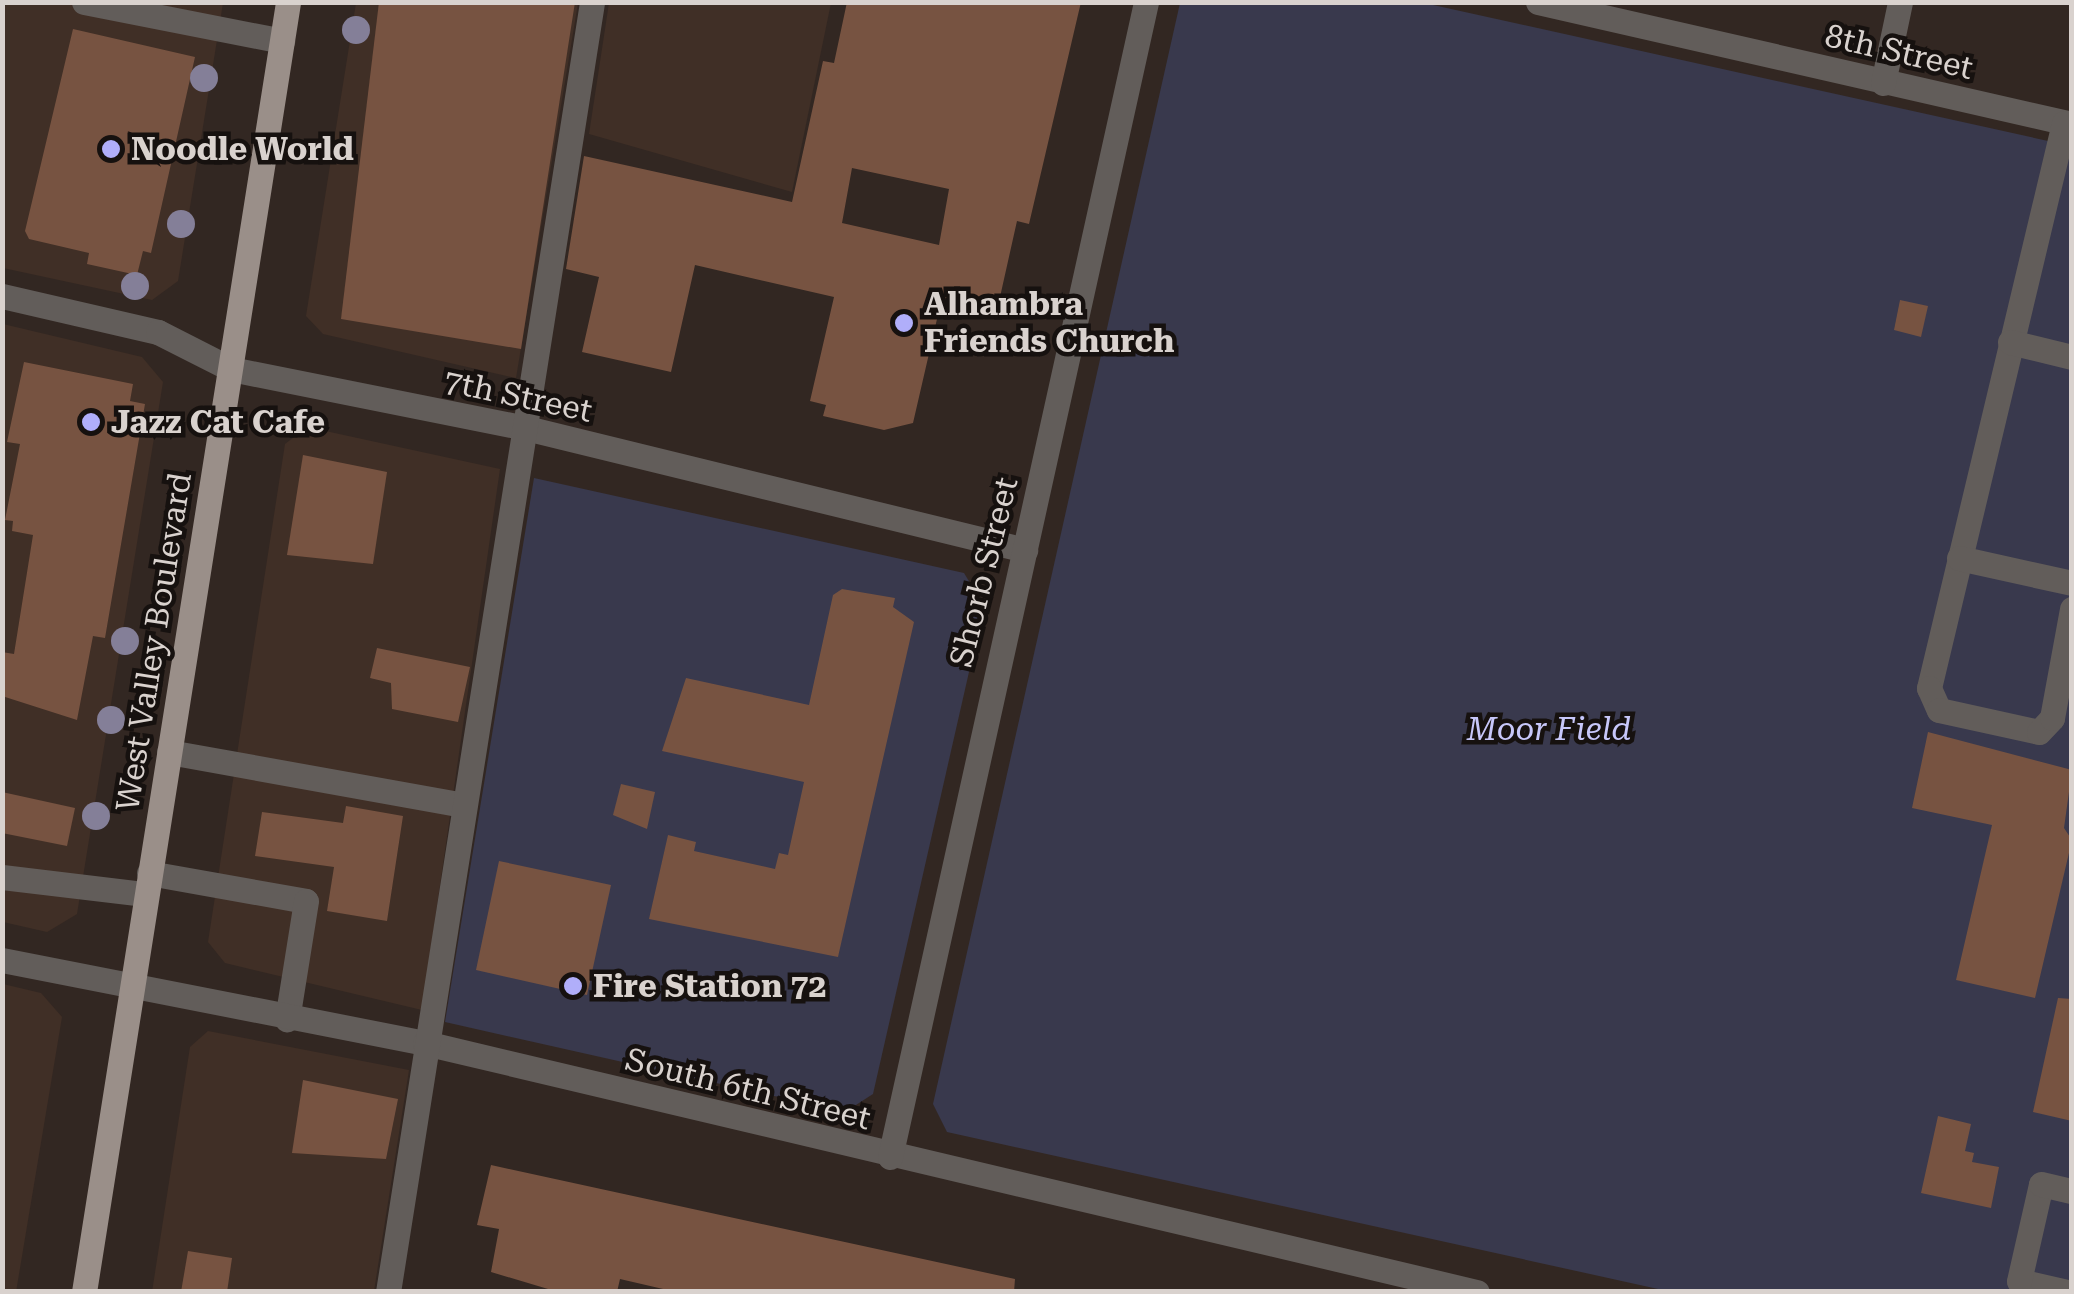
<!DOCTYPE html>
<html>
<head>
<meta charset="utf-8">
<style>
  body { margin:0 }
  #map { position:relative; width:2074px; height:1294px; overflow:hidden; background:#322722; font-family:"Roboto Serif",serif }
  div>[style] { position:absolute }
  .built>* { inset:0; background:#402f26 }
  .green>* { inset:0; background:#39394d }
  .building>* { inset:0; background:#775341 }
  .minor>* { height:25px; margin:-12.5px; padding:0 12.5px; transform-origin:12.5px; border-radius:12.5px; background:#625d5a }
  .major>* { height:25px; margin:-12.5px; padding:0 12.5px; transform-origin:12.5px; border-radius:12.5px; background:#9a8f89 }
  .trees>* { width:28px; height:28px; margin:-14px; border-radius:50%; background:#847f98 }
  .dots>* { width:28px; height:28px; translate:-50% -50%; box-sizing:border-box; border:5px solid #16110f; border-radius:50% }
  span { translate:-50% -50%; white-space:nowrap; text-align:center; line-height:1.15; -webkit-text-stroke:9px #16110f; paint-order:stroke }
  .street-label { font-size:32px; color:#d9d2ce }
  .poi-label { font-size:32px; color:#d9d2ce; font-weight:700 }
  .left { translate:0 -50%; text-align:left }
  .park-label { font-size:32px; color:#c7c7f9; font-style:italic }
  .frame { position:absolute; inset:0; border:5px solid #d9d2ce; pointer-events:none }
</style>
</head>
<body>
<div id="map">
  <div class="built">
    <i style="clip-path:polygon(3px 3px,223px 3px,178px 281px,152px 300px,3px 268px)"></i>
    <i style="clip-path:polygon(356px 3px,578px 3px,516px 378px,323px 334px,306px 316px)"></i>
    <i style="clip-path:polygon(609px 3px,831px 3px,792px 192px,589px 134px)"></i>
    <i style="clip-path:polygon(3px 324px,142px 357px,163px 382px,77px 914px,47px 932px,3px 922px)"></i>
    <i style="clip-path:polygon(307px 427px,500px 469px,422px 1010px,225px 963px,208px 942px,285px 444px)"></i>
    <i style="clip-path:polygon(3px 984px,41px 993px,62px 1017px,16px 1292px,2px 1291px)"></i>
    <i style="clip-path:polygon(208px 1031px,409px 1070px,374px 1291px,152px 1292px,190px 1047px)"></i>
  </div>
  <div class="green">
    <i style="clip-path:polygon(1180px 3px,1424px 3px,2071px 146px,2071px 1291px,1667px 1291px,947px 1132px,933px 1104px)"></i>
    <i style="clip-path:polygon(534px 478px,964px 573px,984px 606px,873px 1094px,845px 1112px,445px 1022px)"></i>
  </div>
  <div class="building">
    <i style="clip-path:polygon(379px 2px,575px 2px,521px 349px,341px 319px)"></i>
    <i style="clip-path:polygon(evenodd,847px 2px,1081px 2px,1029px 224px,1017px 221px,998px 306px,981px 315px,940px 306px,913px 423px,884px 430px,823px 416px,826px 405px,810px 401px,834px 297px,695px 265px,671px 372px,582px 352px,599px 277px,566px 269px,584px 156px,792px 202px,823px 61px,834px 63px,847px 2px,852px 168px,949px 189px,939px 245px,842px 223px,852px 168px)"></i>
    <i style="clip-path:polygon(73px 29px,195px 57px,151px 253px,143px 251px,137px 275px,87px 264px,89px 253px,29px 239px,25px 231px)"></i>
    <i style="clip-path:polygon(1900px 300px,1928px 306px,1921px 337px,1894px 330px)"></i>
    <i style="clip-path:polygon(24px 362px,133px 384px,130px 401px,145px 404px,105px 638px,93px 636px,77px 720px,2px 696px,2px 652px,14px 654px,33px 535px,12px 531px,13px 521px,5px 520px,20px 444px,7px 442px)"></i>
    <i style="clip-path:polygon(303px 455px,387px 472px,373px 564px,287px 555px)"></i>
    <i style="clip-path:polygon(842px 589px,895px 598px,893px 607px,914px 622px,838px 957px,649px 919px,668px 835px,696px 842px,694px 851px,775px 869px,779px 853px,788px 855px,804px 782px,662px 751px,686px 678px,809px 705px,833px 595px)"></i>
    <i style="clip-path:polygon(377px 648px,470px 667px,458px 722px,392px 709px,391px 683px,370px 678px)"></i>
    <i style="clip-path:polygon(1928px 732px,2072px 770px,2064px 828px,2072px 840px,2035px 998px,1956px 980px,1992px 825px,1912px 808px)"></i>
    <i style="clip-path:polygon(621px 784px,655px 792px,647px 829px,613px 815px)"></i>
    <i style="clip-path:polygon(2px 792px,75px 808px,67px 846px,2px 833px)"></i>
    <i style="clip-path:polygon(346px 806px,403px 816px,387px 921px,327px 911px,334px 867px,255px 856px,262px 812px,343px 823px)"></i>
    <i style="clip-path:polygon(499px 861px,611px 885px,587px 995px,476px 970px)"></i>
    <i style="clip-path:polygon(2058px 998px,2072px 999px,2072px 1121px,2033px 1112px)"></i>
    <i style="clip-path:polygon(303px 1080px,398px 1099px,386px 1159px,292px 1153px)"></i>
    <i style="clip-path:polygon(1938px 1116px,1971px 1124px,1965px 1151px,1974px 1153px,1972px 1162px,1999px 1167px,1991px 1208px,1921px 1193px)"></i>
    <i style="clip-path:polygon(491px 1165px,1015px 1279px,1014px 1292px,676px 1292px,620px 1279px,617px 1292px,558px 1292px,491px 1272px,499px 1229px,477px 1225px)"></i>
    <i style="clip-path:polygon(188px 1251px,232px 1258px,227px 1292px,181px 1292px)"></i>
  </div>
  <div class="minor">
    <i style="left:84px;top:2px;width:202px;rotate:11.1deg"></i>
    <i style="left:1538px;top:2px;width:548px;rotate:12.87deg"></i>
    <i style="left:1883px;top:83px;width:83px;rotate:-78.1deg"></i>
    <i style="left:2064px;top:123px;width:581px;rotate:103.44deg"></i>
    <i style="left:1929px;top:688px;width:24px;rotate:66deg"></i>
    <i style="left:1939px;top:710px;width:102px;rotate:12.4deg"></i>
    <i style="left:2039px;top:732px;width:19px;rotate:-47deg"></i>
    <i style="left:2052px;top:718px;width:111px;rotate:-79.6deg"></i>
    <i style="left:2px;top:296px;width:160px;rotate:13deg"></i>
    <i style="left:158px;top:332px;width:82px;rotate:26.9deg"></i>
    <i style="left:231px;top:369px;width:301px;rotate:11.3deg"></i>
    <i style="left:526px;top:428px;width:514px;rotate:13.74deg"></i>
    <i style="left:2010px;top:342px;width:64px;rotate:13.6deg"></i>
    <i style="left:1959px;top:558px;width:116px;rotate:12.5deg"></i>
    <i style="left:169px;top:752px;width:300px;rotate:10.2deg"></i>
    <i style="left:149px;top:873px;width:159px;rotate:10.1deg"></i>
    <i style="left:306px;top:901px;width:120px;rotate:99.1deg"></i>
    <i style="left:2px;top:877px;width:144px;rotate:6.8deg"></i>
    <i style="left:2px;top:960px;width:431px;rotate:11.1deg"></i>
    <i style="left:425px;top:1043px;width:1081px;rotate:13.32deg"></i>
    <i style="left:890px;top:1157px;width:1183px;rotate:-77.5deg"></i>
    <i style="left:388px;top:1292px;width:1306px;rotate:-81.01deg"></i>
    <i style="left:2067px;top:1292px;width:49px;rotate:-167.1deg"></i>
    <i style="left:2019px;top:1281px;width:99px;rotate:-77.2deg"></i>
    <i style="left:2041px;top:1184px;width:32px;rotate:13deg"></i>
  </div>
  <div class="major">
    <i style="left:84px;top:1292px;width:1306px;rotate:-81.01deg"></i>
  </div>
  <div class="trees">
    <i style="left:356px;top:30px"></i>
    <i style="left:204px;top:78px"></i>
    <i style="left:181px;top:224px"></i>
    <i style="left:135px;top:286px"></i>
    <i style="left:125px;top:641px"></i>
    <i style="left:111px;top:720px"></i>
    <i style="left:96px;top:816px"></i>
  </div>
  <div class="dots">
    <i style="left:111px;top:149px;background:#b0aefa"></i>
    <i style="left:904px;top:323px;background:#b0aefa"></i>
    <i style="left:91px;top:422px;background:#b0aefa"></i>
    <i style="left:573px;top:986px;background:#b0aefa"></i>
  </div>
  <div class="street-label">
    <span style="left:1899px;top:52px;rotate:13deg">8th Street</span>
    <span style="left:518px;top:396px;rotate:12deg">7th Street</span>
    <span style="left:984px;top:572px;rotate:-76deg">Shorb Street</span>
    <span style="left:154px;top:642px;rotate:-81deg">West Valley Boulevard</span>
    <span style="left:748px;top:1089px;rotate:14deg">South 6th Street</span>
  </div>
  <div class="poi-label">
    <span class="left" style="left:131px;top:149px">Noodle World</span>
    <span class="left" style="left:924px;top:323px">Alhambra<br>Friends Church</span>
    <span class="left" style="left:111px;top:422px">Jazz Cat Cafe</span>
    <span class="left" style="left:593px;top:986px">Fire Station 72</span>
  </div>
  <div class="park-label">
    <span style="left:1549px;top:729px">Moor Field</span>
  </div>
  <div class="frame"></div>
</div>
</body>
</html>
